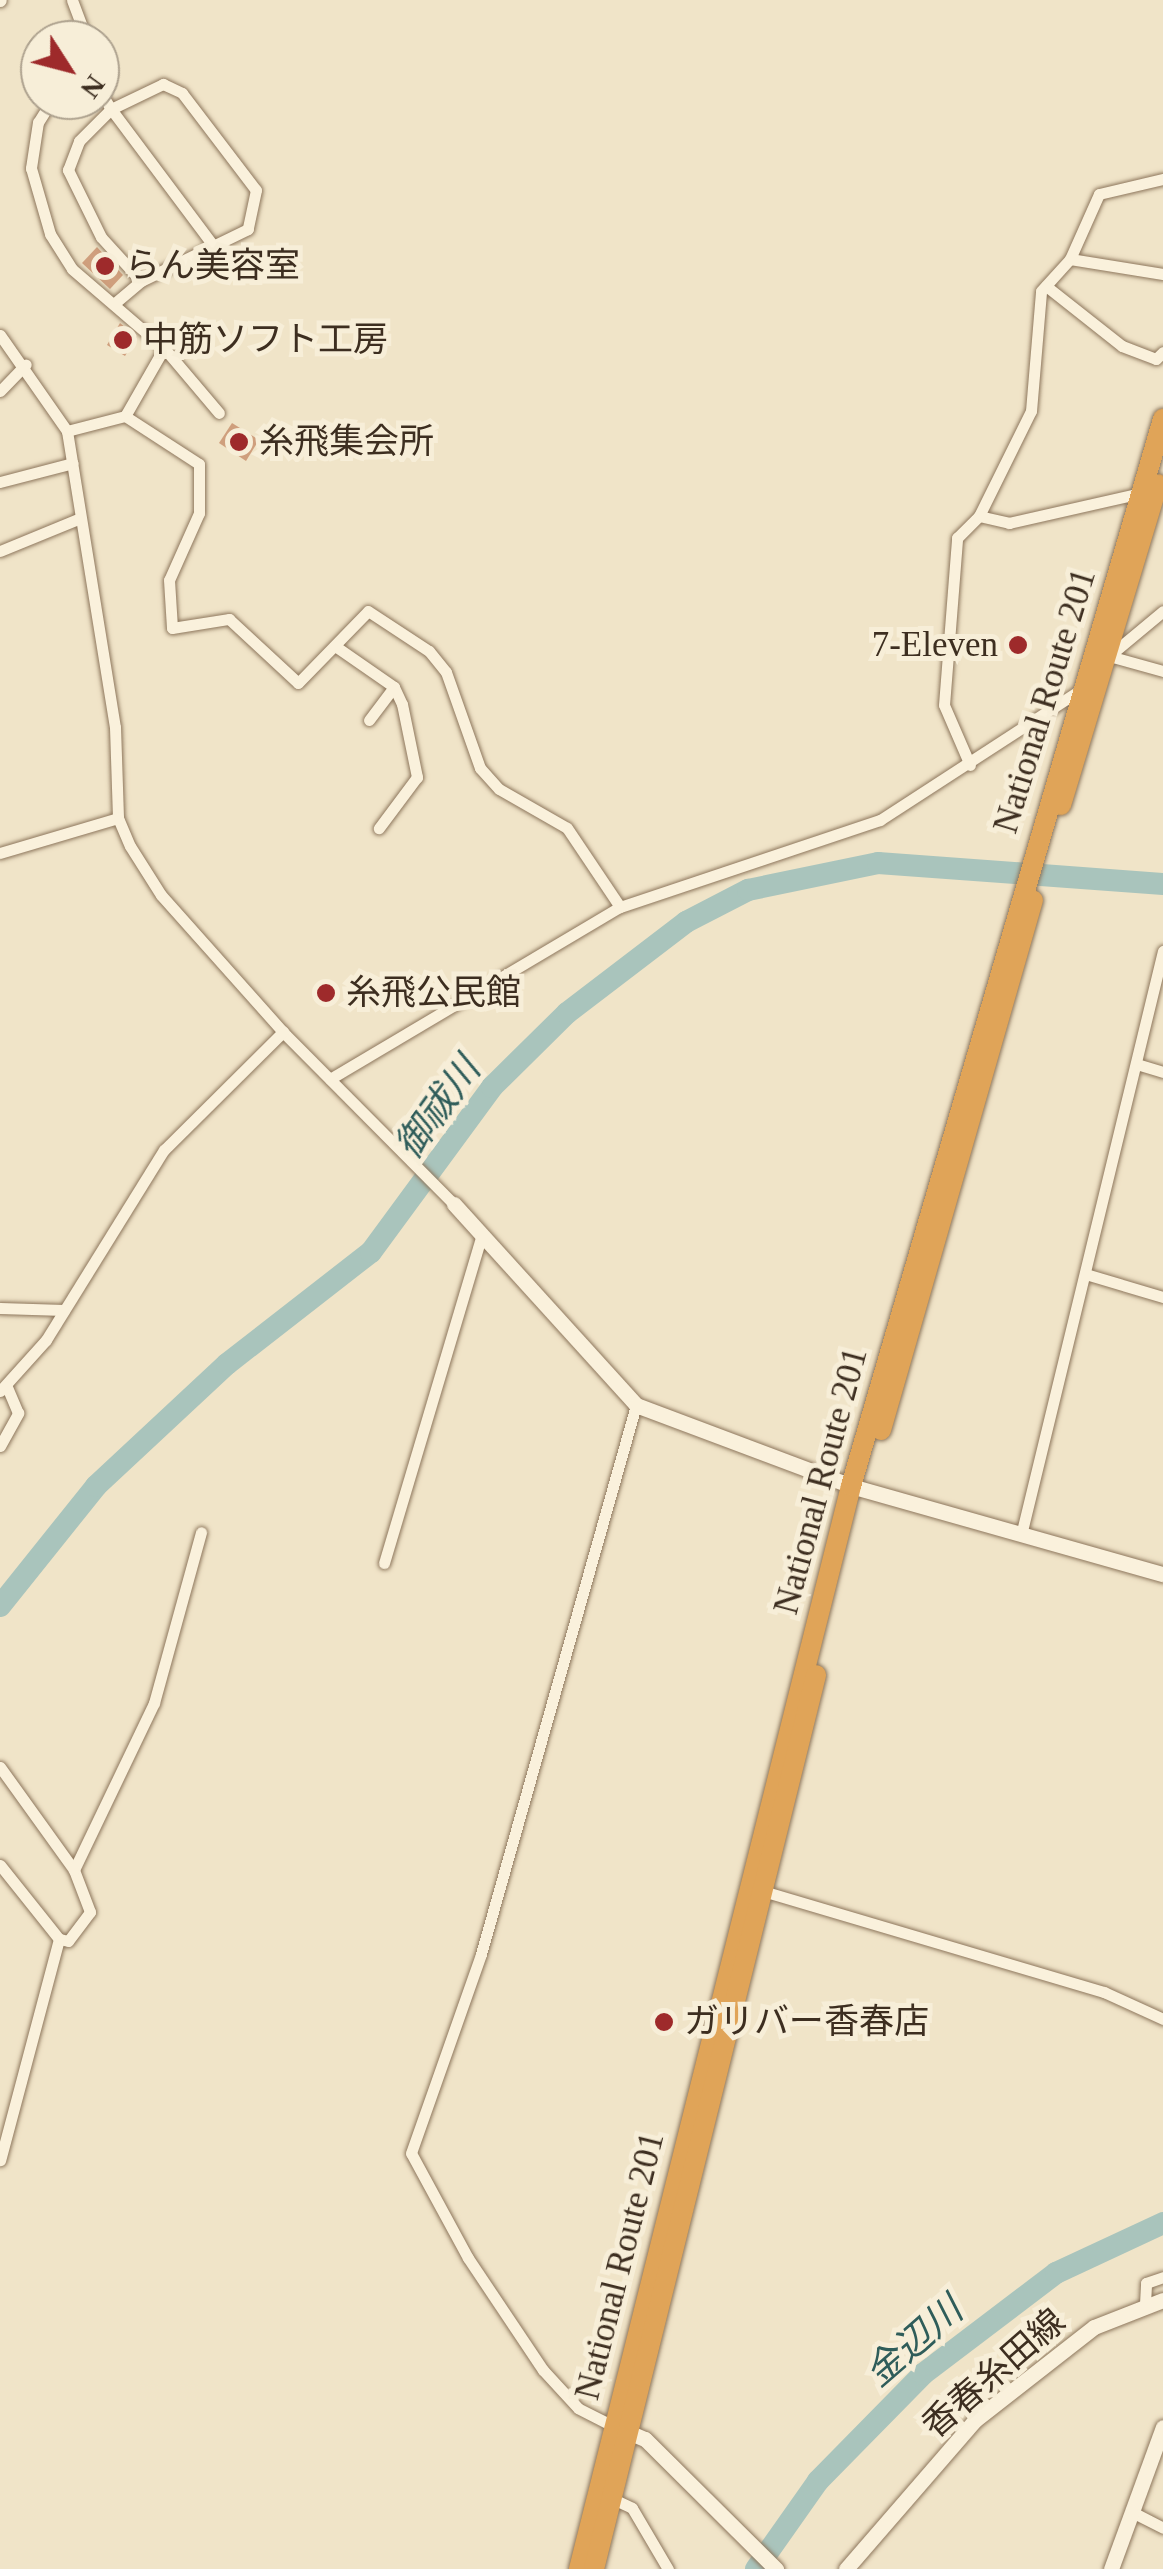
<!DOCTYPE html>
<html>
<head>
<meta charset="utf-8">
<style>
  body { margin:0 }
  #map { position:relative; width:1163px; height:2569px; overflow:hidden; background:#f0e4c8; font-family:"Times New Roman","Noto Sans JP",serif }
  div>[style] { position:absolute }
  .river>* { height:22px; margin:-11px; padding:0 11px; transform-origin:11px; border-radius:11px; background:#a9c4bc }
  .building>* { inset:0; background:#cf9f7d }
  .roads { filter:drop-shadow(0 0 2px #8d765c) drop-shadow(0 0 2px #8d765c) }
  .street>* { height:11px; margin:-5.5px; padding:0 5.5px; transform-origin:5.5px; border-radius:5.5px; background:#faf1dc }
  .secondary>* { height:15px; margin:-7.5px; padding:0 7.5px; transform-origin:7.5px; border-radius:7.5px; background:#faf1dc }
  .highway>* { height:20px; margin:-10px; padding:0 10px; transform-origin:10px; border-radius:10px; background:#e0a458 }
  .dots>* { width:28px; height:28px; translate:-50% -50%; box-sizing:border-box; border:5px solid #f7eed8; border-radius:50% }
  span { translate:-50% -50%; white-space:nowrap; text-align:center; line-height:1.15; -webkit-text-stroke:10px #f7eed8; paint-order:stroke }
  .poi-label { font-size:35px; color:#3d2e20 }
  .left { translate:0 -50%; text-align:left }
  .right { translate:-100% -50%; text-align:right }
  .street-label { font-size:35px; color:#3d2e20 }
  .water-label { font-size:38px; color:#2f5d5a; font-style:italic }
  .north { position:absolute; left:20px; top:20px; width:100px; height:100px; box-sizing:border-box; background:#f7eed8; border:2px solid #ada18e; border-radius:50%; rotate:126deg; font-size:28px; font-weight:700; line-height:40px; text-align:center; color:#3d2e20 }
  .north::after { content:''; display:block; margin:auto; width:35px; height:45px; background:#9e2a2b; clip-path:polygon(50% 0,100% 100%,50% 72%,0 100%) }
</style>
</head>
<body>
<div id="map">
  <div class="river">
    <i style="left:0;top:1606px;width:154px;rotate:-51.3deg"></i>
    <i style="left:96px;top:1486px;width:179px;rotate:-43deg"></i>
    <i style="left:227px;top:1364px;width:182px;rotate:-37.9deg"></i>
    <i style="left:371px;top:1252px;width:205px;rotate:-53.7deg"></i>
    <i style="left:492px;top:1087px;width:105px;rotate:-44.6deg"></i>
    <i style="left:567px;top:1013px;width:150px;rotate:-37.4deg"></i>
    <i style="left:686px;top:922px;width:70px;rotate:-27.3deg"></i>
    <i style="left:748px;top:890px;width:133px;rotate:-11.7deg"></i>
    <i style="left:878px;top:863px;width:286px;rotate:4.2deg"></i>
    <i style="left:756px;top:2569px;width:108px;rotate:-54.8deg"></i>
    <i style="left:818px;top:2481px;width:150px;rotate:-45.5deg"></i>
    <i style="left:923px;top:2374px;width:167px;rotate:-37.2deg"></i>
    <i style="left:1056px;top:2273px;width:118px;rotate:-25deg"></i>
  </div>
  <div class="building">
    <i style="clip-path:polygon(97px 247px,123px 275px,110px 289px,82px 263px)"></i>
    <i style="clip-path:polygon(120px 323px,137px 337px,125px 356px,107px 345px)"></i>
    <i style="clip-path:polygon(232px 423px,259px 440px,246px 461px,219px 443px)"></i>
  </div>
  <div class="roads">
    <div class="street">
      <i style="left:72px;top:0;width:43px;rotate:69.4deg"></i>
      <i style="left:0;top:1px;width:1px;rotate:-45deg"></i>
      <i style="left:100px;top:91px;width:21px;rotate:59deg"></i>
      <i style="left:111px;top:109px;width:58px;rotate:-25.7deg"></i>
      <i style="left:163px;top:84px;width:21px;rotate:25deg"></i>
      <i style="left:182px;top:93px;width:122px;rotate:52.7deg"></i>
      <i style="left:256px;top:190px;width:40px;rotate:102deg"></i>
      <i style="left:248px;top:229px;width:119px;rotate:154.1deg"></i>
      <i style="left:141px;top:281px;width:31px;rotate:140deg"></i>
      <i style="left:52px;top:100px;width:26px;rotate:122deg"></i>
      <i style="left:38px;top:122px;width:47px;rotate:98.7deg"></i>
      <i style="left:31px;top:168px;width:69px;rotate:73.9deg"></i>
      <i style="left:50px;top:234px;width:41px;rotate:57.8deg"></i>
      <i style="left:72px;top:269px;width:121px;rotate:40.7deg"></i>
      <i style="left:164px;top:348px;width:78px;rotate:119.8deg"></i>
      <i style="left:125px;top:416px;width:60px;rotate:165.5deg"></i>
      <i style="left:1070px;top:259px;width:94px;rotate:9.2deg"></i>
      <i style="left:141px;top:281px;width:59px;rotate:-132.3deg"></i>
      <i style="left:101px;top:237px;width:75px;rotate:-116.2deg"></i>
      <i style="left:68px;top:170px;width:31px;rotate:-69deg"></i>
      <i style="left:79px;top:141px;width:45px;rotate:-45deg"></i>
      <i style="left:111px;top:109px;width:169px;rotate:53.2deg"></i>
      <i style="left:1046px;top:286px;width:97px;rotate:38.3deg"></i>
      <i style="left:1122px;top:346px;width:36px;rotate:21deg"></i>
      <i style="left:1156px;top:359px;width:10px;rotate:-45deg"></i>
      <i style="left:0;top:335px;width:117px;rotate:55.1deg"></i>
      <i style="left:67px;top:431px;width:300px;rotate:80.8deg"></i>
      <i style="left:115px;top:727px;width:91px;rotate:88.1deg"></i>
      <i style="left:118px;top:818px;width:30px;rotate:67deg"></i>
      <i style="left:130px;top:846px;width:58px;rotate:57.7deg"></i>
      <i style="left:161px;top:895px;width:183px;rotate:48.3deg"></i>
      <i style="left:283px;top:1032px;width:243px;rotate:45.2deg"></i>
      <i style="left:164px;top:348px;width:85px;rotate:49.8deg"></i>
      <i style="left:0;top:391px;width:37px;rotate:-46deg"></i>
      <i style="left:125px;top:416px;width:88px;rotate:33deg"></i>
      <i style="left:199px;top:464px;width:49px;rotate:90deg"></i>
      <i style="left:199px;top:513px;width:73px;rotate:114.1deg"></i>
      <i style="left:169px;top:580px;width:48px;rotate:86.4deg"></i>
      <i style="left:172px;top:628px;width:58px;rotate:-9deg"></i>
      <i style="left:229px;top:619px;width:94px;rotate:42.8deg"></i>
      <i style="left:298px;top:683px;width:100px;rotate:-45.8deg"></i>
      <i style="left:368px;top:611px;width:73px;rotate:33.3deg"></i>
      <i style="left:429px;top:651px;width:27px;rotate:51deg"></i>
      <i style="left:446px;top:672px;width:102px;rotate:70.5deg"></i>
      <i style="left:480px;top:768px;width:28px;rotate:48deg"></i>
      <i style="left:499px;top:789px;width:78px;rotate:29.8deg"></i>
      <i style="left:567px;top:828px;width:95px;rotate:56.1deg"></i>
      <i style="left:0;top:482px;width:75px;rotate:-14.6deg"></i>
      <i style="left:979px;top:516px;width:117px;rotate:-63.7deg"></i>
      <i style="left:1031px;top:411px;width:120px;rotate:-85.2deg"></i>
      <i style="left:1041px;top:291px;width:43px;rotate:-47.8deg"></i>
      <i style="left:1070px;top:259px;width:71px;rotate:-66deg"></i>
      <i style="left:1099px;top:194px;width:66px;rotate:-13.2deg"></i>
      <i style="left:0;top:551px;width:84px;rotate:-22.3deg"></i>
      <i style="left:335px;top:646px;width:72px;rotate:34.8deg"></i>
      <i style="left:394px;top:687px;width:19px;rotate:65deg"></i>
      <i style="left:402px;top:704px;width:75px;rotate:78.4deg"></i>
      <i style="left:417px;top:777px;width:64px;rotate:126.7deg"></i>
      <i style="left:1109px;top:656px;width:70px;rotate:-39.8deg"></i>
      <i style="left:1109px;top:656px;width:56px;rotate:15.5deg"></i>
      <i style="left:369px;top:720px;width:41px;rotate:-52.9deg"></i>
      <i style="left:970px;top:765px;width:65px;rotate:-113.4deg"></i>
      <i style="left:944px;top:705px;width:168px;rotate:-85.5deg"></i>
      <i style="left:957px;top:538px;width:31px;rotate:-45deg"></i>
      <i style="left:979px;top:516px;width:31px;rotate:13deg"></i>
      <i style="left:1009px;top:523px;width:135px;rotate:-12.8deg"></i>
      <i style="left:0;top:853px;width:123px;rotate:-16.5deg"></i>
      <i style="left:1137px;top:1064px;width:27px;rotate:17deg"></i>
      <i style="left:330px;top:1079px;width:337px;rotate:-30.7deg"></i>
      <i style="left:620px;top:907px;width:274px;rotate:-18.5deg"></i>
      <i style="left:880px;top:820px;width:239px;rotate:-33deg"></i>
      <i style="left:1089px;top:1275px;width:77px;rotate:16.6deg"></i>
      <i style="left:0;top:1308px;width:64px;rotate:1.8deg"></i>
      <i style="left:0;top:1391px;width:69px;rotate:-48deg"></i>
      <i style="left:46px;top:1340px;width:224px;rotate:-58.2deg"></i>
      <i style="left:164px;top:1150px;width:168px;rotate:-44.8deg"></i>
      <i style="left:0;top:1446px;width:38px;rotate:-61deg"></i>
      <i style="left:18px;top:1413px;width:28px;rotate:-113deg"></i>
      <i style="left:1022px;top:1531px;width:597px;rotate:-76.34deg"></i>
      <i style="left:384px;top:1563px;width:340px;rotate:-73.4deg"></i>
      <i style="left:0;top:1767px;width:127px;rotate:54.3deg"></i>
      <i style="left:74px;top:1870px;width:45px;rotate:69.1deg"></i>
      <i style="left:90px;top:1912px;width:36px;rotate:127deg"></i>
      <i style="left:68px;top:1941px;width:9px;rotate:-167deg"></i>
      <i style="left:0;top:1865px;width:95px;rotate:51.4deg"></i>
      <i style="left:59px;top:1939px;width:229px;rotate:104.9deg"></i>
      <i style="left:74px;top:1870px;width:185px;rotate:-64.4deg"></i>
      <i style="left:154px;top:1703px;width:177px;rotate:-74.6deg"></i>
      <i style="left:763px;top:1891px;width:356px;rotate:16.5deg"></i>
      <i style="left:1104px;top:1992px;width:65px;rotate:24.6deg"></i>
      <i style="left:1145px;top:2304px;width:21px;rotate:-87deg"></i>
      <i style="left:1146px;top:2283px;width:18px;rotate:-19deg"></i>
      <i style="left:613px;top:2426px;width:39px;rotate:-153deg"></i>
      <i style="left:578px;top:2408px;width:52px;rotate:-132.6deg"></i>
      <i style="left:543px;top:2370px;width:135px;rotate:-123.8deg"></i>
      <i style="left:468px;top:2258px;width:119px;rotate:-118.5deg"></i>
      <i style="left:411px;top:2153px;width:211px;rotate:-70.6deg"></i>
      <i style="left:481px;top:1954px;width:570px;rotate:-74.23deg"></i>
      <i style="left:611px;top:2498px;width:23px;rotate:25deg"></i>
      <i style="left:632px;top:2508px;width:71px;rotate:59.5deg"></i>
      <i style="left:1136px;top:2514px;width:30px;rotate:27deg"></i>
    </div>
    <div class="secondary">
      <i style="left:454px;top:1204px;width:271px;rotate:47.8deg"></i>
      <i style="left:636px;top:1405px;width:230px;rotate:20.6deg"></i>
      <i style="left:851px;top:1486px;width:324px;rotate:15.8deg"></i>
      <i style="left:621px;top:2429px;width:26px;rotate:23deg"></i>
      <i style="left:645px;top:2439px;width:185px;rotate:44.8deg"></i>
      <i style="left:846px;top:2569px;width:197px;rotate:-49.1deg"></i>
      <i style="left:975px;top:2420px;width:151px;rotate:-38deg"></i>
      <i style="left:1094px;top:2327px;width:74px;rotate:-21.4deg"></i>
      <i style="left:1111px;top:2569px;width:151px;rotate:-69.9deg"></i>
    </div>
    <div class="highway">
      <i style="left:1061px;top:805px;width:335px;rotate:-73.2deg"></i>
      <i style="left:881px;top:1430px;width:551px;rotate:-74deg"></i>
      <i style="left:579px;top:2569px;width:1117px;rotate:-75.9deg"></i>
      <i style="left:851px;top:1486px;width:1112px;rotate:-73.7deg"></i>
      <i style="left:594px;top:2569px;width:921px;rotate:-76.05deg"></i>
    </div>
  </div>
  <div class="dots">
    <i style="left:105px;top:266px;background:#9e2a2b"></i>
    <i style="left:123px;top:340px;background:#9e2a2b"></i>
    <i style="left:239px;top:442px;background:#9e2a2b"></i>
    <i style="left:1018px;top:645px;background:#9e2a2b"></i>
    <i style="left:326px;top:993px;background:#9e2a2b"></i>
    <i style="left:664px;top:2022px;background:#9e2a2b"></i>
  </div>
  <div class="poi-label">
    <span class="left" style="left:125px;top:266px">らん美容室</span>
    <span class="left" style="left:143px;top:340px">中筋ソフト工房</span>
    <span class="left" style="left:259px;top:442px">糸飛集会所</span>
    <span class="right" style="left:998px;top:645px">7-Eleven</span>
    <span class="left" style="left:346px;top:993px">糸飛公民館</span>
    <span class="left" style="left:684px;top:2022px">ガリバー香春店</span>
  </div>
  <div class="street-label">
    <span style="left:1045px;top:701px;rotate:-73deg">National Route 201</span>
    <span style="left:821px;top:1481px;rotate:-75deg">National Route 201</span>
    <span style="left:620px;top:2266px;rotate:-76deg">National Route 201</span>
    <span style="left:994px;top:2374px;rotate:-41deg">香春糸田線</span>
  </div>
  <div class="water-label">
    <span style="left:438px;top:1108px;rotate:-54deg">御祓川</span>
    <span style="left:914px;top:2342px;rotate:-41deg">金辺川</span>
  </div>
  <div class="north">N</div>
</div>
</body>
</html>
